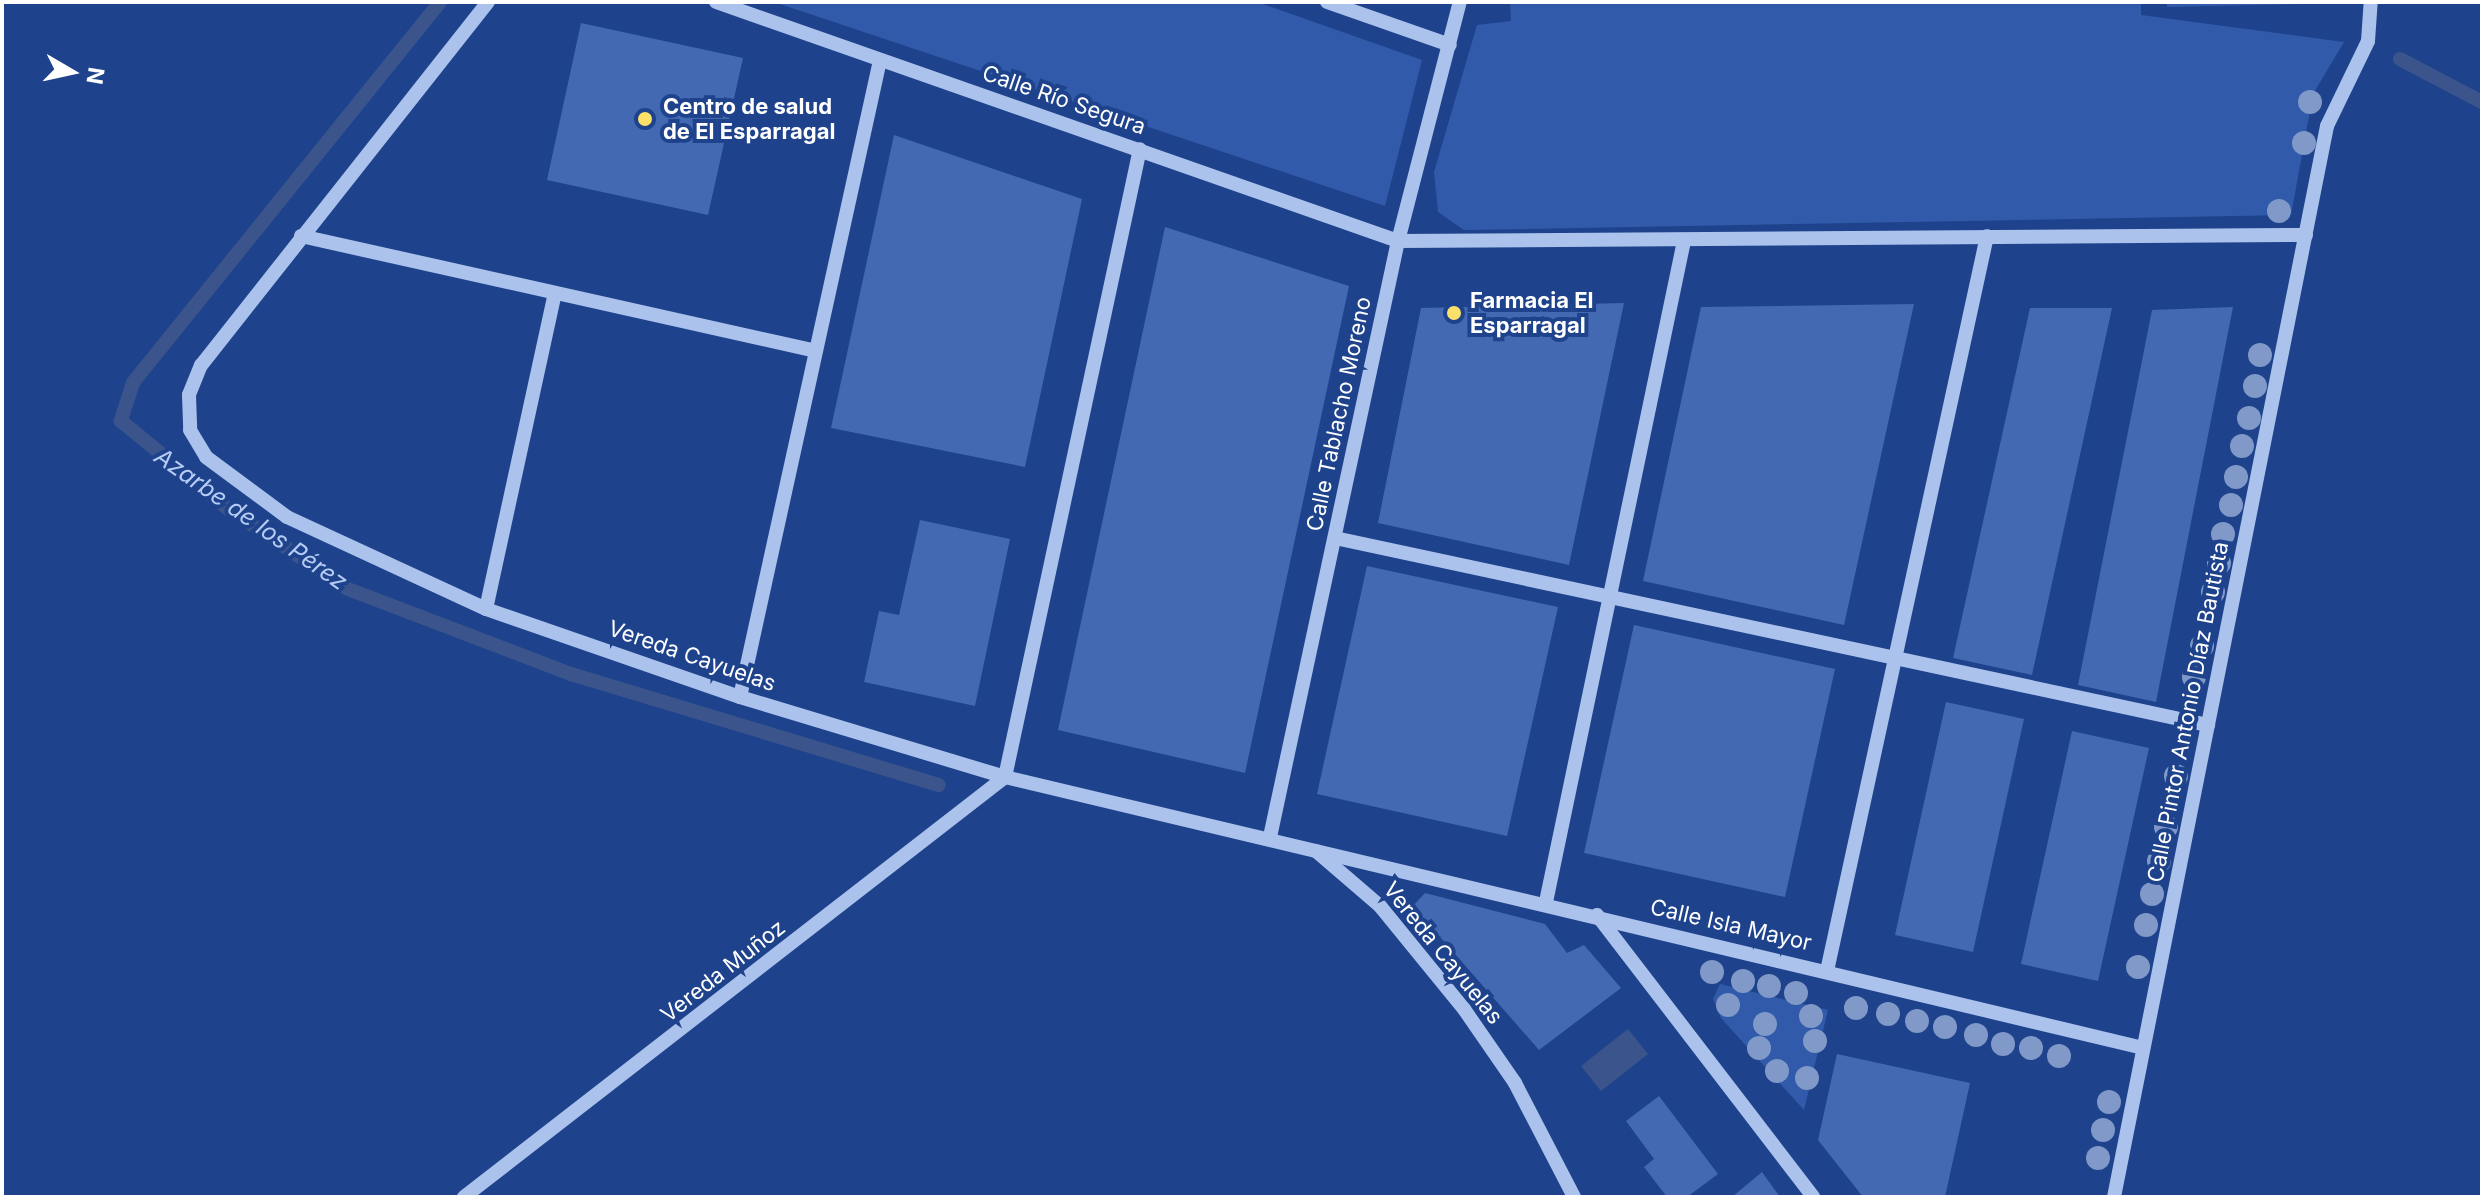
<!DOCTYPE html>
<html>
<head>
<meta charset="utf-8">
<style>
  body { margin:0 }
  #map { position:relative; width:2484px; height:1199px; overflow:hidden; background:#1e438c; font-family:Inter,sans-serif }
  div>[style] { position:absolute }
  .green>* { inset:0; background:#315baa }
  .water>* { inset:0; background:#3b558c }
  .stream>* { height:14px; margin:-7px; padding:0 7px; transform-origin:7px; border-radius:7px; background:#3b558c }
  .building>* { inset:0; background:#4269b2 }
  .minor>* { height:14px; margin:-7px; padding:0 7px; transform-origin:7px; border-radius:7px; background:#abc2ec }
  .trees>* { width:24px; height:24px; margin:-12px; border-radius:50%; background:#8099c8 }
  .dots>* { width:22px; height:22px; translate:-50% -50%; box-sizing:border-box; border:4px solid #1e438c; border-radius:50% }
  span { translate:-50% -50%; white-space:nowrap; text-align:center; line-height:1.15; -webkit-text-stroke:8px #1e438c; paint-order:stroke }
  .street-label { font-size:22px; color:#fff }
  .poi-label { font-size:22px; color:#fff; font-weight:700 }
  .left { translate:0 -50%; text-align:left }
  .water-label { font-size:24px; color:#b7ccf4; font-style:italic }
  .frame { position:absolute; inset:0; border:4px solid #fff; pointer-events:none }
  .north { position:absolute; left:32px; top:32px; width:80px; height:80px; -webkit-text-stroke:6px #1e438c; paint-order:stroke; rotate:99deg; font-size:22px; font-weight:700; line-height:32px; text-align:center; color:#fff }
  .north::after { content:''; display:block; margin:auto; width:28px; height:36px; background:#fff; clip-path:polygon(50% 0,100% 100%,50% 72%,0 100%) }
</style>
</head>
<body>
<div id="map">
  <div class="green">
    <i style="clip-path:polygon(774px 2px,1257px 2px,1422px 60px,1385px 206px)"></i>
    <i style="clip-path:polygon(1510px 2px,2141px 2px,2141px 15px,2344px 42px,2313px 94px,2291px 215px,1464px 230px,1438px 212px,1434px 172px,1477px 25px,1511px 21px)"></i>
    <i style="clip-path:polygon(2167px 2px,2301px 2px,2301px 4px,2167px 7px)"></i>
    <i style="clip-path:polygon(1720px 984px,1828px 1010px,1804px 1110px,1721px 1018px,1713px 999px)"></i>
  </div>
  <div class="water">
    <i style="clip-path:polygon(1628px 1029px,1648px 1054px,1601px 1091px,1581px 1066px)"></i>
  </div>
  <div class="stream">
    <i style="left:440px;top:2px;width:489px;rotate:128.9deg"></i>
    <i style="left:133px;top:383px;width:40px;rotate:108deg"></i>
    <i style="left:121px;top:421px;width:139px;rotate:39.4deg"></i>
    <i style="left:228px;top:509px;width:144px;rotate:33.7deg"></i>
    <i style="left:348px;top:589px;width:239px;rotate:20.9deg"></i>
    <i style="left:571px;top:674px;width:384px;rotate:16.8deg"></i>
    <i style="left:2400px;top:59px;width:93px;rotate:27.7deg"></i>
  </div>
  <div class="building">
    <i style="clip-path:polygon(581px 23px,743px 58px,708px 215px,547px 180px)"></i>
    <i style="clip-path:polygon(894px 135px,1082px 199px,1025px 467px,831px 428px)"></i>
    <i style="clip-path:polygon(1165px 227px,1349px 286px,1245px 773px,1058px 730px)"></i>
    <i style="clip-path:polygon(1624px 303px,1569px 565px,1378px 523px,1421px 308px)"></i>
    <i style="clip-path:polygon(1914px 304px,1844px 625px,1643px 581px,1701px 307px)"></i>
    <i style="clip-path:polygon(2233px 307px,2156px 702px,2078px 685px,2152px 310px)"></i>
    <i style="clip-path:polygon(2030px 308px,2112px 308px,2032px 675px,1953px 658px)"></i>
    <i style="clip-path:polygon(920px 520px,1010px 539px,975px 706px,864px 682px,879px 611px,899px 615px)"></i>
    <i style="clip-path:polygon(1367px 566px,1558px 607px,1507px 836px,1317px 794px)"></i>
    <i style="clip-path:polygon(1634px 625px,1835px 669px,1785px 897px,1584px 853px)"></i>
    <i style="clip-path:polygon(1946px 702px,2024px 719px,1973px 952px,1895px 935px)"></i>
    <i style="clip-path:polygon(2072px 731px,2149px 748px,2098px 981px,2021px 964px)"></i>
    <i style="clip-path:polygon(1425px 893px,1545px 924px,1567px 953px,1584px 945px,1621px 988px,1539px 1050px,1413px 906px)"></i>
    <i style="clip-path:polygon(1837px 1054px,1970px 1083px,1945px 1197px,1863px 1197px,1818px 1140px)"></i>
    <i style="clip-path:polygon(1659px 1096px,1718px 1174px,1687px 1197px,1667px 1197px,1644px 1167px,1654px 1159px,1626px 1121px)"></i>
    <i style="clip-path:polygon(1762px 1172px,1780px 1197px,1732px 1197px)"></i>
  </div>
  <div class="minor">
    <i style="left:488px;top:2px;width:463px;rotate:128.3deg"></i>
    <i style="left:201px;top:365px;width:32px;rotate:112deg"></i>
    <i style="left:189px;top:395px;width:35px;rotate:88deg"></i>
    <i style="left:190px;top:430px;width:31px;rotate:59deg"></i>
    <i style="left:206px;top:457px;width:101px;rotate:36.5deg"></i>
    <i style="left:287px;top:517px;width:219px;rotate:24.8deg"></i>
    <i style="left:486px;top:609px;width:269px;rotate:19.1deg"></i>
    <i style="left:740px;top:697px;width:277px;rotate:16.8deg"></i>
    <i style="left:1005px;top:777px;width:1170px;rotate:13.39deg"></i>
    <i style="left:716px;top:2px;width:723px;rotate:19.31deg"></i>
    <i style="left:1398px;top:241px;width:908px;rotate:-0.38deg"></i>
    <i style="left:1327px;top:2px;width:130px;rotate:19.3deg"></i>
    <i style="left:301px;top:236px;width:524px;rotate:12.58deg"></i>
    <i style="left:1335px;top:538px;width:893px;rotate:12.09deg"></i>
    <i style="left:486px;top:609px;width:323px;rotate:-77.7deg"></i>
    <i style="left:740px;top:697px;width:652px;rotate:-77.6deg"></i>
    <i style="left:1270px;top:837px;width:610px;rotate:-77.88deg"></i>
    <i style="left:1398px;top:241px;width:247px;rotate:-75.5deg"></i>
    <i style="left:1316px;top:851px;width:84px;rotate:40.7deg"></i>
    <i style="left:1380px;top:906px;width:133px;rotate:50.8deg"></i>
    <i style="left:1464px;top:1009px;width:90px;rotate:55.4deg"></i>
    <i style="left:1515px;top:1083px;width:128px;rotate:62.6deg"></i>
    <i style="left:1546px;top:902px;width:675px;rotate:-78.21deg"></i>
    <i style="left:1597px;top:915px;width:355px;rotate:52.5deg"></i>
    <i style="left:1827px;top:971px;width:752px;rotate:-77.72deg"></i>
    <i style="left:464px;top:1197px;width:685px;rotate:-37.82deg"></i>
    <i style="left:1005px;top:777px;width:642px;rotate:-77.87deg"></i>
    <i style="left:2114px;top:1197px;width:1092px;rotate:-78.75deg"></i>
    <i style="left:2327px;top:126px;width:94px;rotate:-64.2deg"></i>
    <i style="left:2368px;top:41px;width:39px;rotate:-86deg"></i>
  </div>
  <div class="trees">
    <i style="left:2310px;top:102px"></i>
    <i style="left:2304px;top:143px"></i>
    <i style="left:2279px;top:211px"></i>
    <i style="left:2260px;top:355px"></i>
    <i style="left:2255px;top:386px"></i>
    <i style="left:2249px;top:418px"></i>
    <i style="left:2242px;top:446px"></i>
    <i style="left:2236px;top:477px"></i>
    <i style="left:2231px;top:505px"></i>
    <i style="left:2223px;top:534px"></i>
    <i style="left:2219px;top:563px"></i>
    <i style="left:2213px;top:592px"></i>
    <i style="left:2202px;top:646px"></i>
    <i style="left:2194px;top:677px"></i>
    <i style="left:2176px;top:776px"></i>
    <i style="left:2166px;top:827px"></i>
    <i style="left:2159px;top:861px"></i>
    <i style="left:2152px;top:894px"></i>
    <i style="left:2146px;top:925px"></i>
    <i style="left:2138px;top:967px"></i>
    <i style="left:1712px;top:972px"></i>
    <i style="left:1743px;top:981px"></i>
    <i style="left:1769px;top:986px"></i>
    <i style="left:1796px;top:993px"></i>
    <i style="left:1728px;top:1005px"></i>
    <i style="left:1856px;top:1008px"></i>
    <i style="left:1888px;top:1014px"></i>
    <i style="left:1811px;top:1016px"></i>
    <i style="left:1917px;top:1021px"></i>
    <i style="left:1765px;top:1024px"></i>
    <i style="left:1945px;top:1027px"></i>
    <i style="left:1976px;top:1035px"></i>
    <i style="left:1815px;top:1041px"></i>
    <i style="left:2003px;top:1044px"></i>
    <i style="left:1759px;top:1048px"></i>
    <i style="left:2031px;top:1048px"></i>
    <i style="left:2059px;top:1056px"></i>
    <i style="left:1777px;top:1071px"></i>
    <i style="left:1807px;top:1078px"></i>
    <i style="left:2109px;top:1102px"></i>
    <i style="left:2103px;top:1130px"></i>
    <i style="left:2098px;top:1158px"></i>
  </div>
  <div class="dots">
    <i style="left:645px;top:119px;background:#fbe06a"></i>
    <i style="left:1454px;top:313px;background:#fbe06a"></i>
  </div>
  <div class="street-label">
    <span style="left:1064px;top:100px;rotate:19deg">Calle Río Segura</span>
    <span style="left:1339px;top:414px;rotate:-78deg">Calle Tablacho Moreno</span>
    <span style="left:692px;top:656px;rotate:19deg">Vereda Cayuelas</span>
    <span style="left:2188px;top:712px;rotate:-79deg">Calle Pintor Antonio Díaz Bautista</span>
    <span style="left:1731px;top:925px;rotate:13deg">Calle Isla Mayor</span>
    <span style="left:1443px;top:953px;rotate:51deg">Vereda Cayuelas</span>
    <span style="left:723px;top:971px;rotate:-38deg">Vereda Muñoz</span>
  </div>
  <div class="poi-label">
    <span class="left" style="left:663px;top:119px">Centro de salud<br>de El Esparragal</span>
    <span class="left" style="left:1470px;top:313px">Farmacia El<br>Esparragal</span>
  </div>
  <div class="water-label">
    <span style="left:251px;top:519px;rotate:35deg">Azarbe de los Pérez</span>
  </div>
  <div class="frame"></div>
  <div class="north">N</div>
</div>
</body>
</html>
